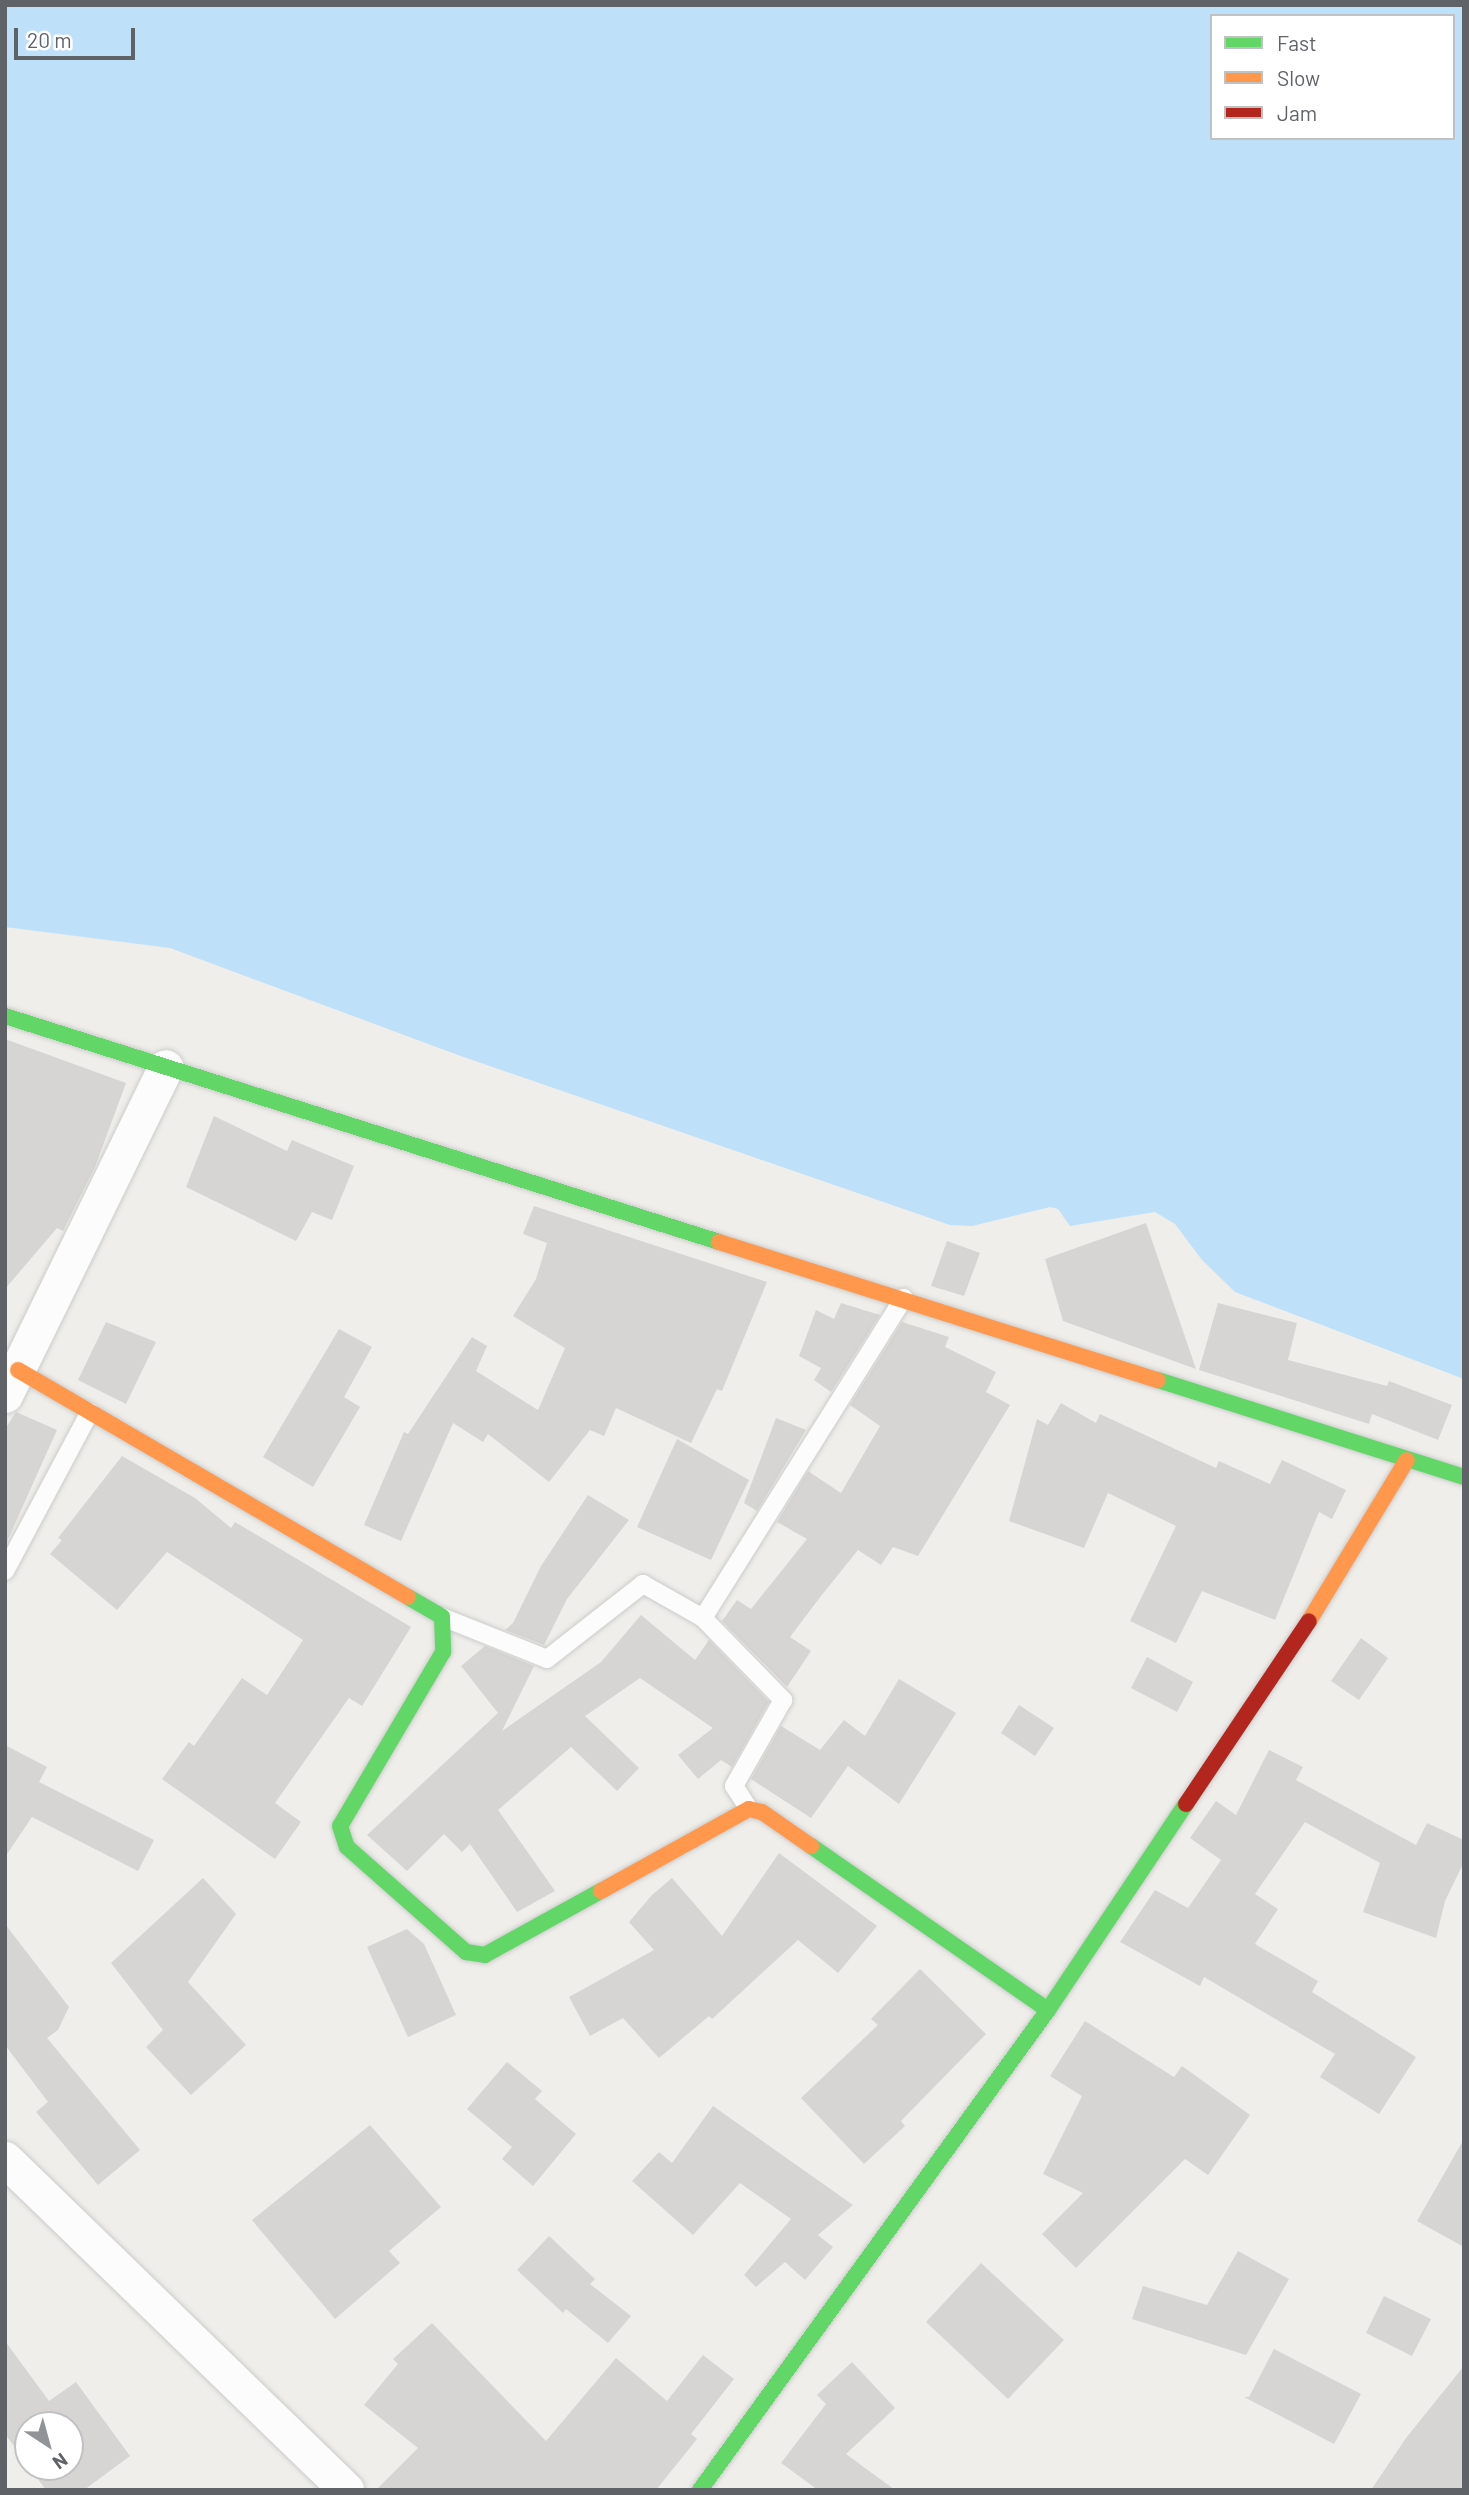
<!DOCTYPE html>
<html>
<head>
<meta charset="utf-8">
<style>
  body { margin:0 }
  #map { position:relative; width:1469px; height:2495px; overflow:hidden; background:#efeeea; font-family:Barlow,sans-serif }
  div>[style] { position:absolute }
  .water>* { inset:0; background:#bfe0f9 }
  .building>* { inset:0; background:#d6d5d3 }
  .roads { filter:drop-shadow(0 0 2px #cbcccc) drop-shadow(0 0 2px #cbcccc) }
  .lane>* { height:18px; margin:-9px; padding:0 9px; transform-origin:9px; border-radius:9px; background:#fdfcfc }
  .street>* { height:35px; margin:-17.5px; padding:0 17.5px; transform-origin:17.5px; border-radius:17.5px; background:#fdfcfc }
  .fast>* { height:16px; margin:-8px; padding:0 8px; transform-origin:8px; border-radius:8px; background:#63d668 }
  .slow>* { height:16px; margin:-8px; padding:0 8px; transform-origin:8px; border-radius:8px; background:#ff974d }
  .jam>* { height:16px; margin:-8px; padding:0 8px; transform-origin:8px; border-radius:8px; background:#b3261e }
  span { translate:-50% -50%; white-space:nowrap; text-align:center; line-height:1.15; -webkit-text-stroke:5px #fff; paint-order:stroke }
  .frame { position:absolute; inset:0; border:7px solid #5f6368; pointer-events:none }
  .legend { position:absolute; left:1210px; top:14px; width:245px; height:126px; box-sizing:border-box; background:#fff; border:2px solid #bfc1c3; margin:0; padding:9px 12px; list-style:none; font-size:21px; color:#5f6368 }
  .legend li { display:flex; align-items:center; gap:14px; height:35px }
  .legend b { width:35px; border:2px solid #bfc1c3 }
  .north { position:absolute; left:14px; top:2411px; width:70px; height:70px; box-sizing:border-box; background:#fff; border:2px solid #bfc1c3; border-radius:50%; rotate:144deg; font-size:19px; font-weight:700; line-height:28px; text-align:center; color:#5f6368 }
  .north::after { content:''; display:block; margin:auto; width:24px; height:32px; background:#919496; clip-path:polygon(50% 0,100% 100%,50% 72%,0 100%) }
  .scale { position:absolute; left:14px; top:28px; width:121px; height:32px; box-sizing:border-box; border:4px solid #5f6368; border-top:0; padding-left:9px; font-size:21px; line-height:24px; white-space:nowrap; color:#5f6368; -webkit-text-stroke:5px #fff; paint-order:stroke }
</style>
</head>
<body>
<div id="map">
  <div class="water">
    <i style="clip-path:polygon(evenodd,5px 5px,1464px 5px,1464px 1379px,1235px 1292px,1202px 1260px,1175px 1224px,1155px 1212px,1070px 1226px,1058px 1209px,1050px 1207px,972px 1226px,950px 1225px,458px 1055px,170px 948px,5px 927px,5px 5px,1212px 16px,1453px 16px,1453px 138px,1212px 138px,1212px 16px)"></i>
  </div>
  <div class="building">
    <i style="clip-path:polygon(5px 1039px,126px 1083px,95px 1167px,63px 1231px,57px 1228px,5px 1289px)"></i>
    <i style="clip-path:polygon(214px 1116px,287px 1151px,292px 1140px,354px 1166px,332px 1220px,312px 1212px,296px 1241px,186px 1187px)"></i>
    <i style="clip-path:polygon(534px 1206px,767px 1282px,722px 1391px,717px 1389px,691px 1443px,616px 1408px,604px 1436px,590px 1430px,549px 1482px,488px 1434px,483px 1442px,453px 1423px,401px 1541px,364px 1525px,404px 1432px,408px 1434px,472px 1337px,487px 1346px,476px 1371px,538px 1410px,565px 1348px,513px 1316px,536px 1279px,547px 1243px,523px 1234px)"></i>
    <i style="clip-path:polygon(1146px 1223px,1196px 1369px,1063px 1321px,1045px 1259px)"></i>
    <i style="clip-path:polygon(947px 1241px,980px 1253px,964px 1296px,931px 1286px)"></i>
    <i style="clip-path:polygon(841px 1303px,880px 1315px,831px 1392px,814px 1380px,821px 1368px,799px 1356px,816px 1310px,834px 1319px)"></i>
    <i style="clip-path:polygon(1218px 1303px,1297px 1323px,1288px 1360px,1387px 1386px,1389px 1381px,1452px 1405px,1438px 1440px,1372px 1414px,1369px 1424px,1199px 1370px)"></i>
    <i style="clip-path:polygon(106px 1322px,156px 1342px,126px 1404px,78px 1380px)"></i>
    <i style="clip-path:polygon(902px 1322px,949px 1337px,945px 1347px,996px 1372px,986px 1392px,1010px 1405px,918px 1556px,893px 1547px,881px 1565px,858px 1550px,821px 1596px,790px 1637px,811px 1651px,787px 1687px,722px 1621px,737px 1600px,751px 1609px,807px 1539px,777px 1522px,808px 1471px,841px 1493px,880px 1426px,850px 1405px)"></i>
    <i style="clip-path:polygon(339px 1329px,372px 1347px,344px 1397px,360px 1407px,313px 1487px,263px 1457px)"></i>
    <i style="clip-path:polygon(1061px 1403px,1096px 1423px,1100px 1414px,1216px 1468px,1219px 1461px,1270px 1484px,1282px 1460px,1346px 1490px,1332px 1519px,1319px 1512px,1275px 1620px,1202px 1591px,1176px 1643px,1130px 1621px,1176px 1526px,1108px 1493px,1084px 1548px,1009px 1521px,1037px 1419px,1048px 1425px)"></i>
    <i style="clip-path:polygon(16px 1412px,57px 1430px,5px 1546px,5px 1429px)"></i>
    <i style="clip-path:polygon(776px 1418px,806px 1430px,757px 1511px,744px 1503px)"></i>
    <i style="clip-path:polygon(677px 1439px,749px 1480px,711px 1560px,637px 1527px)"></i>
    <i style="clip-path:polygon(122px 1456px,195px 1498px,231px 1528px,235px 1522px,411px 1627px,362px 1706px,349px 1698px,275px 1803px,301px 1822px,275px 1859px,162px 1779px,189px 1742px,194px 1746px,242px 1678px,267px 1695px,303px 1640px,167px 1552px,117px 1610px,50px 1554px,62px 1540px,58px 1538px)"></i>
    <i style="clip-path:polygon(588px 1495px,629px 1520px,567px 1599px,544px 1645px,505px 1630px,513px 1623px,541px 1566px)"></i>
    <i style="clip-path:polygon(641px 1615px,695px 1660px,709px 1640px,769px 1702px,732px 1767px,721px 1760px,698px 1779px,678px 1755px,713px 1728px,640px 1678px,585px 1716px,639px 1768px,617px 1791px,571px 1747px,498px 1810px,555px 1891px,517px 1912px,470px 1844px,462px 1852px,444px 1834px,407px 1871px,367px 1835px,498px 1713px,461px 1666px,485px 1646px,534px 1666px,502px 1731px,601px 1662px)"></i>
    <i style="clip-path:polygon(1361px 1638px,1388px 1658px,1359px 1700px,1331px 1681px)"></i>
    <i style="clip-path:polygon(1147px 1657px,1193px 1682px,1177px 1712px,1131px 1688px)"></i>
    <i style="clip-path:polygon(899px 1679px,956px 1713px,899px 1804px,848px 1766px,811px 1818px,751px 1779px,781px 1726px,820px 1750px,844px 1720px,865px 1736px)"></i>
    <i style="clip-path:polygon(1019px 1705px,1054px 1728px,1035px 1756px,1001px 1733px)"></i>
    <i style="clip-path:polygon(5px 1745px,47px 1767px,39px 1782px,154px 1840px,138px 1871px,32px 1817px,5px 1857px)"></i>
    <i style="clip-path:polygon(1269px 1750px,1303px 1767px,1296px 1780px,1416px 1845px,1427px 1823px,1464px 1840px,1464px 1862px,1445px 1901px,1436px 1938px,1363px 1912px,1380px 1863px,1305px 1822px,1255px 1894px,1278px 1909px,1255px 1944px,1318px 1981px,1312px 1992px,1416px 2057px,1379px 2114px,1320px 2077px,1335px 2054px,1204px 1977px,1200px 1986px,1120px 1942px,1155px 1890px,1188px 1908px,1221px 1860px,1190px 1838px,1216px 1801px,1236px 1815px)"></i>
    <i style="clip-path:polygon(779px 1853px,877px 1926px,838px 1973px,798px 1940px,712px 2019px,709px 2016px,659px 2058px,623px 2018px,590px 2036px,569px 1997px,654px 1950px,629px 1922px,652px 1895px,672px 1878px,722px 1936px)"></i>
    <i style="clip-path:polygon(203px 1878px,236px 1914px,188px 1982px,246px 2045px,191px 2095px,146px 2047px,163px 2030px,111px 1963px)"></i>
    <i style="clip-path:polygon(5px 1924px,69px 2007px,58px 2030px,47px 2038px,140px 2150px,98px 2185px,36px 2112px,48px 2102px,5px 2045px)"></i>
    <i style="clip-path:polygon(407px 1929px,424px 1944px,456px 2015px,408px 2037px,367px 1947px)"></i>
    <i style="clip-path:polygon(920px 1969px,986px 2034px,901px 2121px,905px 2126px,864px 2164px,801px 2098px,878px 2025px,871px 2019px)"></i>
    <i style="clip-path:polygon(1085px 2021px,1174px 2077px,1182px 2066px,1250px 2115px,1208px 2175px,1185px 2159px,1076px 2268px,1042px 2234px,1083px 2193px,1043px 2174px,1082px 2096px,1050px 2076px)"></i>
    <i style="clip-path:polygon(507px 2062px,542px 2091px,535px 2099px,576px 2134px,533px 2186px,502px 2159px,512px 2147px,467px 2109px)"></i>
    <i style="clip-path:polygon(713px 2106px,853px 2205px,818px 2235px,833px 2247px,805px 2280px,785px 2262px,756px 2287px,744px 2275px,791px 2219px,740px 2183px,693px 2235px,632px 2181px,659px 2152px,672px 2163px)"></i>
    <i style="clip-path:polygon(370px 2125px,441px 2207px,389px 2251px,400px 2263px,335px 2319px,252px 2220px)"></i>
    <i style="clip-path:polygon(1464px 2139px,1464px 2247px,1417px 2221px)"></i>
    <i style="clip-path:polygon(549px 2236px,595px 2279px,590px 2284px,631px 2316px,608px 2343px,566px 2309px,563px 2313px,517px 2270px)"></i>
    <i style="clip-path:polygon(1238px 2251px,1289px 2279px,1246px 2355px,1132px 2319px,1143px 2286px,1207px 2305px)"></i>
    <i style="clip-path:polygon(981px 2263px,1064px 2340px,1008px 2399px,926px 2322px)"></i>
    <i style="clip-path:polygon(1384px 2296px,1431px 2319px,1412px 2356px,1366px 2333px)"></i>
    <i style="clip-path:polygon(432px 2323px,546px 2441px,616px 2358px,667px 2401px,703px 2355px,734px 2379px,691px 2434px,697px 2439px,656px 2490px,376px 2490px,418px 2448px,364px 2405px,398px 2364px,393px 2359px)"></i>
    <i style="clip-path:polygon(5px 2341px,49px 2401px,76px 2382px,130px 2456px,84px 2490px,46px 2490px,29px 2467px,70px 2467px,70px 2425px,28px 2425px,28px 2465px,5px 2434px)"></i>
    <i style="clip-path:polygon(1274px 2349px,1361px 2394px,1334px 2444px,1244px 2397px,1249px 2397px)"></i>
    <i style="clip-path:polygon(852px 2362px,895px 2408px,846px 2454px,895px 2490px,818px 2490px,781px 2463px,826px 2404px,817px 2395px)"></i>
    <i style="clip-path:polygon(1464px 2366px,1464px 2490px,1371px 2490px,1406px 2438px)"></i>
  </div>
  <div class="roads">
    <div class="lane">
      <i style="left:5px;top:1571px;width:180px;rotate:-61.9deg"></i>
      <i style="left:442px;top:1617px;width:113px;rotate:21.8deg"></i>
      <i style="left:547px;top:1659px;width:122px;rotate:-38deg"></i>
      <i style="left:643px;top:1584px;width:69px;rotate:29.5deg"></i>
      <i style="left:703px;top:1618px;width:115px;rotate:45.7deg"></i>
      <i style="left:783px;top:1700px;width:99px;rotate:119.7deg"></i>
      <i style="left:734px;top:1786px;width:27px;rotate:57deg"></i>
      <i style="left:703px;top:1618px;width:378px;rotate:-57.9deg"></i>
    </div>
    <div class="street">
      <i style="left:5px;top:1395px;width:365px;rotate:-63.9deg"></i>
      <i style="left:5px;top:2159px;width:475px;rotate:44.1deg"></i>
    </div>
    <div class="fast">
      <i style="left:5px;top:1016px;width:749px;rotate:17.56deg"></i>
      <i style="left:1158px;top:1380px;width:321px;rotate:17.6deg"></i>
      <i style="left:408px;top:1597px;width:39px;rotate:30deg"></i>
      <i style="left:442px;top:1617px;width:35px;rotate:88deg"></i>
      <i style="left:443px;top:1652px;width:202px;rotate:120.6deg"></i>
      <i style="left:340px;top:1826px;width:22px;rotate:72deg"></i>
      <i style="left:347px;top:1847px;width:159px;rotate:41.4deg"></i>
      <i style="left:466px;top:1952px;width:19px;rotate:9deg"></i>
      <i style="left:485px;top:1955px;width:132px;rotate:-28.9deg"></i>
      <i style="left:811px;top:1846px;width:288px;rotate:34.7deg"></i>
      <i style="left:700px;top:2490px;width:593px;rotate:-54.06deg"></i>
      <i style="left:1048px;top:2010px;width:248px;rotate:-56.2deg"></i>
    </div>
    <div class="slow">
      <i style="left:719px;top:1242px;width:460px;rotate:17.5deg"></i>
      <i style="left:18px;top:1370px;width:451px;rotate:30.2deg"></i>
      <i style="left:1309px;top:1621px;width:188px;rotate:-58.7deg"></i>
      <i style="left:601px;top:1891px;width:169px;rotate:-29deg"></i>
      <i style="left:749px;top:1809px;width:13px;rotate:13deg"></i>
      <i style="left:762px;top:1812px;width:60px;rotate:34.8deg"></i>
    </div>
    <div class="jam">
      <i style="left:1186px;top:1804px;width:220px;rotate:-56.1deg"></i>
    </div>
  </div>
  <div class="frame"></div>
  <ul class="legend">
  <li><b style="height:9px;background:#63d668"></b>Fast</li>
  <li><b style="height:9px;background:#ff974d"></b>Slow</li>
  <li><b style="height:9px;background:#b3261e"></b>Jam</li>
  </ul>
  <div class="north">N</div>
  <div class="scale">20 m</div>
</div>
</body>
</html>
